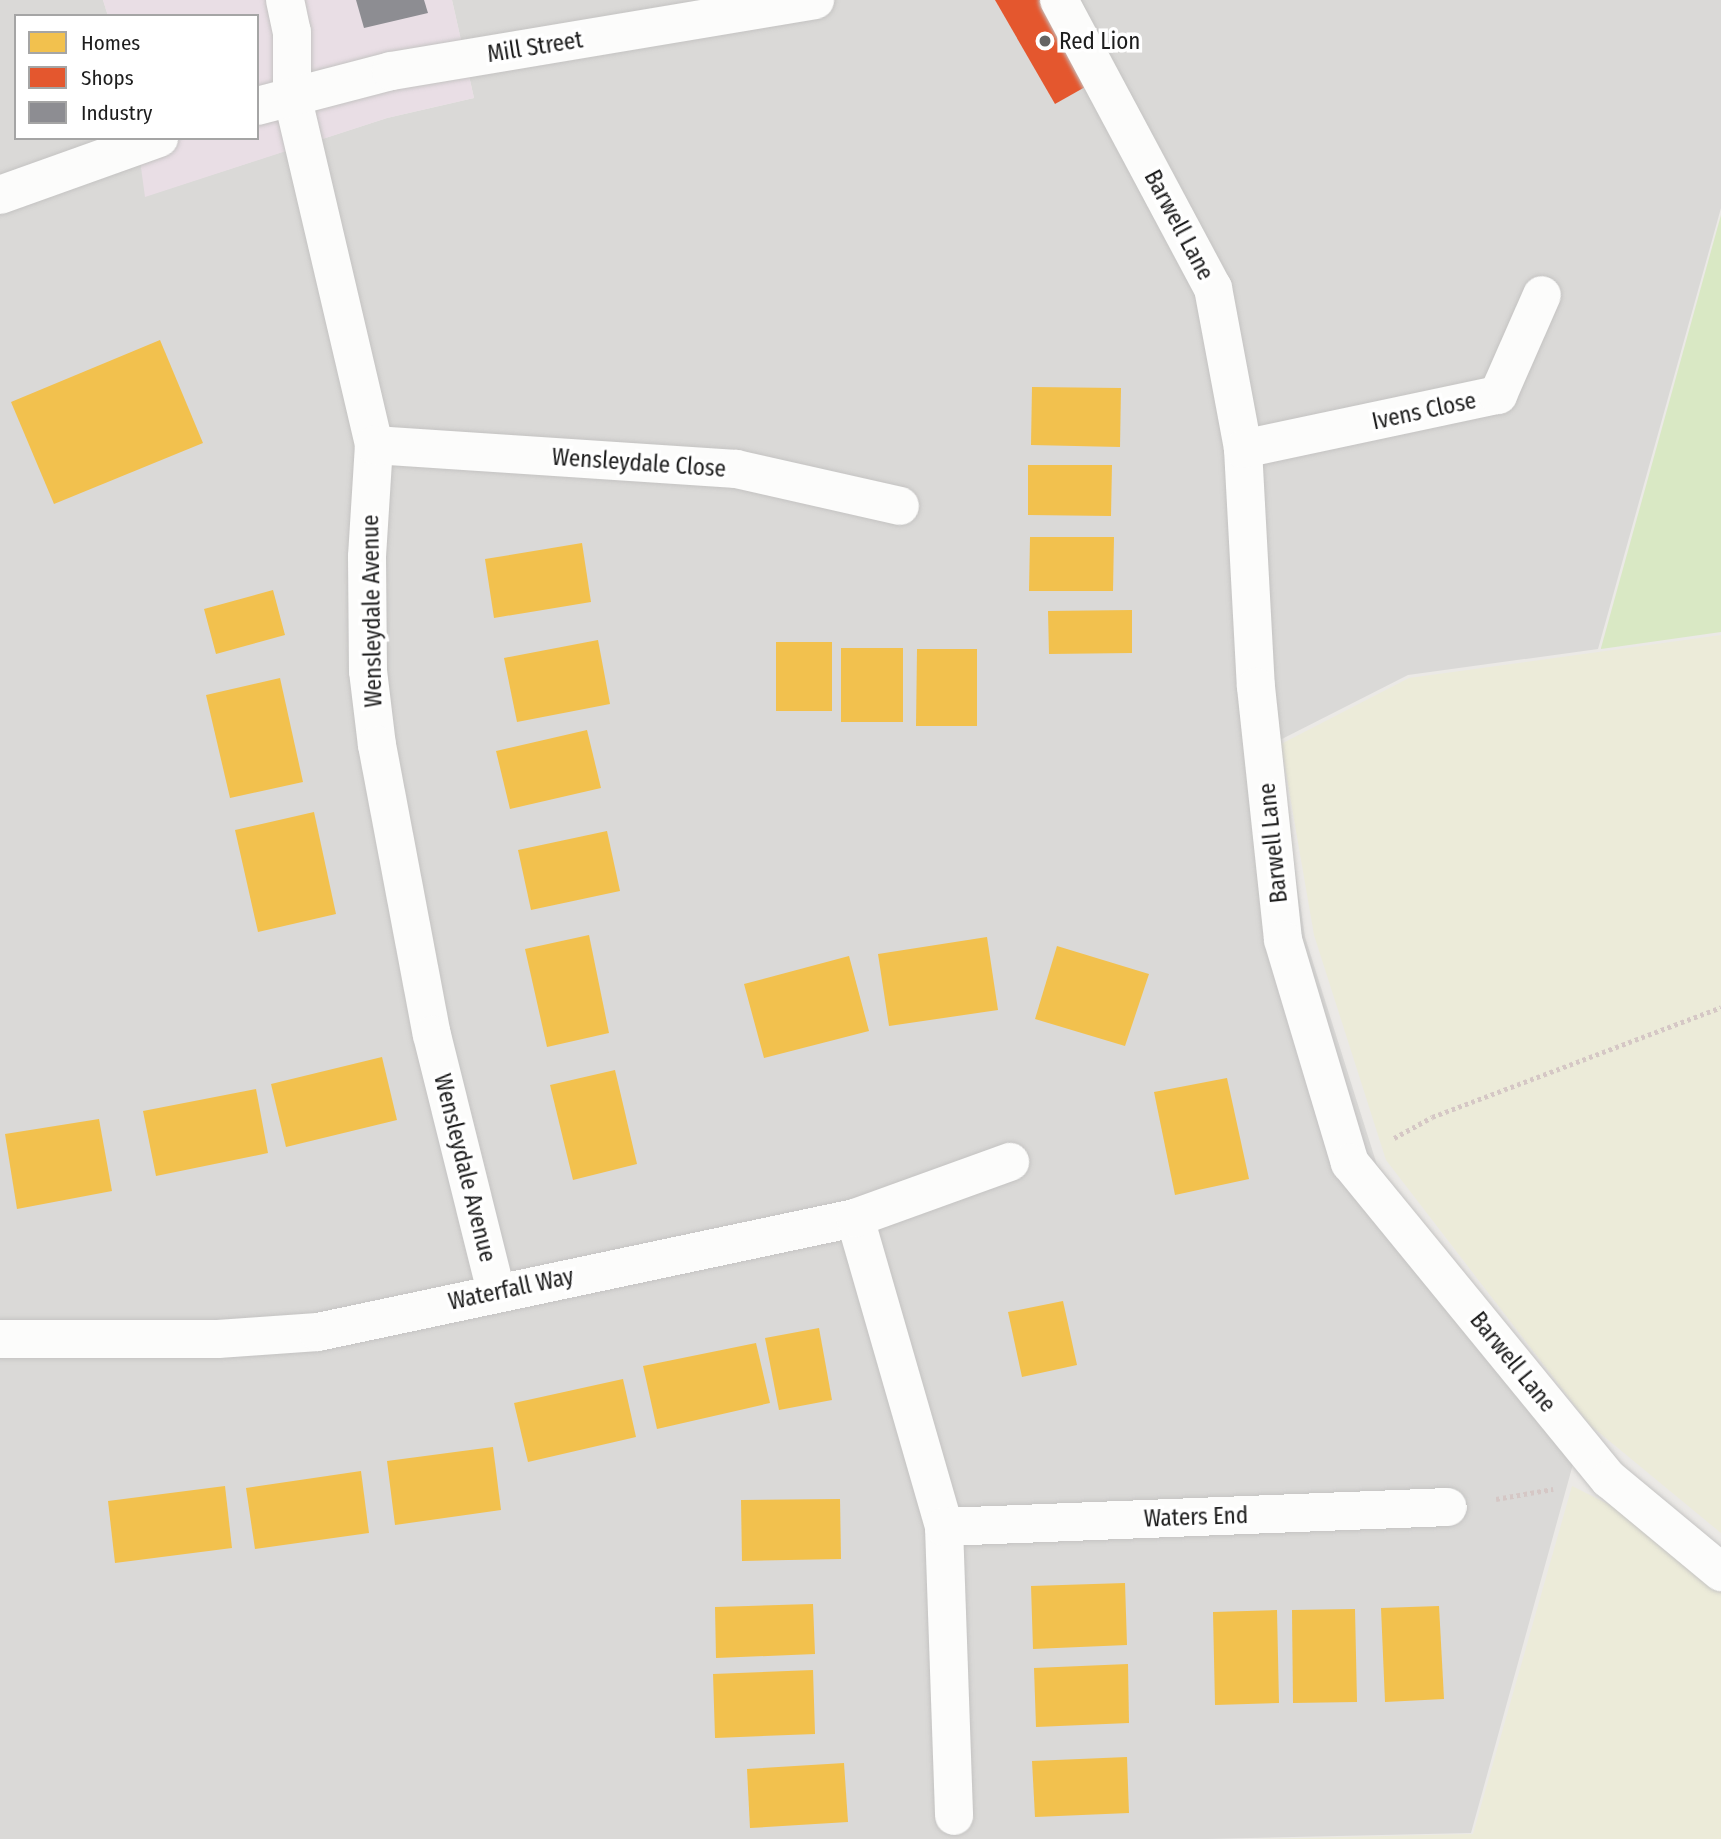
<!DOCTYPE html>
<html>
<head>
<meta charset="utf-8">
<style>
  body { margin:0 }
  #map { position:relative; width:1721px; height:1839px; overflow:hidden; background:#ebe9e6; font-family:"Fira Sans Condensed",sans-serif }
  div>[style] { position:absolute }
  .residential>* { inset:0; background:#dad9d7 }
  .industrial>* { inset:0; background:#e9dee5 }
  .farmland>* { inset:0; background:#ecebd9 }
  .grass>* { inset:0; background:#d9e8c4 }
  .homes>* { inset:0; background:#f2c14e }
  .shops>* { inset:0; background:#e4572e }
  .industry>* { inset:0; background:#8d8d92 }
  .path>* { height:4.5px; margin-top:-2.25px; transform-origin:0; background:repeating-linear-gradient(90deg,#d5c7c5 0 3.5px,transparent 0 7px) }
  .roads { filter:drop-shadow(0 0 2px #c4c3c2) drop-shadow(0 0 2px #c4c3c2) }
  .minor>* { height:38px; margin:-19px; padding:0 19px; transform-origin:19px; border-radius:19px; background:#fcfcfb }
  .dots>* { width:19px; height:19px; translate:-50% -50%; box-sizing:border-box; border:4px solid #fff; border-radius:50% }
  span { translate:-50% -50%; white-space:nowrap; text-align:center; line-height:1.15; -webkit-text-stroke:7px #fff; paint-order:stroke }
  .poi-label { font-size:23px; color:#1d1d1d }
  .left { translate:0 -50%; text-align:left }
  .street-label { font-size:23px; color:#1d1d1d }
  .legend { position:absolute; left:14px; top:14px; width:245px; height:126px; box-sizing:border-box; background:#fff; border:2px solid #a5a5a5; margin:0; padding:9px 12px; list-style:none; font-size:21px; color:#1d1d1d }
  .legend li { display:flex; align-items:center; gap:14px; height:35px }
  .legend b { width:35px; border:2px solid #a5a5a5 }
</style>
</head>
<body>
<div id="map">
  <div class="residential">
    <i style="clip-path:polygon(0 0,103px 0,108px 16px,16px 16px,16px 138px,137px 138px,146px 196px,387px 118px,474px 98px,452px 0,1721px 0,1721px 208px,1598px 649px,1408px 675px,1276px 742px,1305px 937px,1377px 1165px,1583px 1428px,1471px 1833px,1208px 1839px,0 1839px)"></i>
  </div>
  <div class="industrial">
    <i style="clip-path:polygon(103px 0,452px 0,474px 98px,387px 118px,145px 197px,137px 138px,257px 138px,257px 16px,108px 16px)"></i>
  </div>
  <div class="farmland">
    <i style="clip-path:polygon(1721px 635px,1721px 1533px,1590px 1425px,1386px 1160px,1314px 935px,1281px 744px,1409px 678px)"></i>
    <i style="clip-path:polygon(1572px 1486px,1630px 1515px,1721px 1585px,1721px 1839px,1255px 1839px,1473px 1834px)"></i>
  </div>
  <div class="grass">
    <i style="clip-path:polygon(1721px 215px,1721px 632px,1601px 649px,1601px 648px)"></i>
  </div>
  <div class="homes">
    <i style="clip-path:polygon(160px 340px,203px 443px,54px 504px,11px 402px)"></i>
    <i style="clip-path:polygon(1032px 387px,1121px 388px,1120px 447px,1031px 445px)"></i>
    <i style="clip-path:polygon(1028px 465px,1112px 465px,1111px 516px,1028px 515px)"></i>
    <i style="clip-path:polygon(1030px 537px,1114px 537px,1113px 591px,1029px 591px)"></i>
    <i style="clip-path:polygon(582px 543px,591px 602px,494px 618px,485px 559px)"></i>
    <i style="clip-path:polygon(273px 590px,285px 635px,216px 654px,204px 609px)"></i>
    <i style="clip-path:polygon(1132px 610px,1132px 653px,1049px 654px,1048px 611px)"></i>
    <i style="clip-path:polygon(598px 640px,610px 704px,517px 722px,504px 658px)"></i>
    <i style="clip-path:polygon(776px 642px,832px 642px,832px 711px,776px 711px)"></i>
    <i style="clip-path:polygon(841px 648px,903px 648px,903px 722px,841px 722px)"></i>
    <i style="clip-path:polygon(917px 649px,977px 649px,977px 726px,916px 726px)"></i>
    <i style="clip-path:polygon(280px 678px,303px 782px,230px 798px,206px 695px)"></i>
    <i style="clip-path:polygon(587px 730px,601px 788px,510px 809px,496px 751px)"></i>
    <i style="clip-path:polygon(314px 812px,336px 914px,258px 932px,235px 830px)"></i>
    <i style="clip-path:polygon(607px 831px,620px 891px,531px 910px,518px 850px)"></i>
    <i style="clip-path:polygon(589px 935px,609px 1033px,547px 1047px,525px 949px)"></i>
    <i style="clip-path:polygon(987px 937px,998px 1010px,889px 1026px,878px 954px)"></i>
    <i style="clip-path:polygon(1057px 946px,1149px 974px,1125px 1046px,1035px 1019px)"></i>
    <i style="clip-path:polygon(849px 956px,869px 1031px,764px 1058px,744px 984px)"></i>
    <i style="clip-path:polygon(382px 1057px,397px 1120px,286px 1147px,271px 1084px)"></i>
    <i style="clip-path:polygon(615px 1070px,637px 1164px,573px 1180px,550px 1085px)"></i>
    <i style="clip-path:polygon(1227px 1078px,1249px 1179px,1175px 1195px,1154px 1092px)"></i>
    <i style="clip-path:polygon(256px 1089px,268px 1153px,156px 1176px,143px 1111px)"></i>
    <i style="clip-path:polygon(99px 1119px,112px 1191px,17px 1209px,5px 1134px)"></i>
    <i style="clip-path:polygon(1063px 1301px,1077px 1365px,1022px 1377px,1008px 1312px)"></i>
    <i style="clip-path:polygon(819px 1328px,832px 1400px,779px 1410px,765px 1338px)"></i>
    <i style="clip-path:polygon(756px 1343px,770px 1403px,657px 1429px,643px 1366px)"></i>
    <i style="clip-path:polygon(623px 1379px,636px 1437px,528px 1462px,514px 1403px)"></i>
    <i style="clip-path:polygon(493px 1447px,501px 1510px,395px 1525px,387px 1461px)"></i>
    <i style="clip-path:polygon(361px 1471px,369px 1533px,255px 1549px,246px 1488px)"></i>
    <i style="clip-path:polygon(225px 1486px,232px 1548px,115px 1563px,108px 1501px)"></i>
    <i style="clip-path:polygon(840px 1499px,841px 1559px,742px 1561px,741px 1500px)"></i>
    <i style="clip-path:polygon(1125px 1583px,1127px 1645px,1033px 1649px,1031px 1586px)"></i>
    <i style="clip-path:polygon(813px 1604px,815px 1654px,716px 1658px,715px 1607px)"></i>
    <i style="clip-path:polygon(1439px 1606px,1444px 1699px,1385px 1702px,1381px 1608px)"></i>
    <i style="clip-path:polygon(1355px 1609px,1357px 1702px,1293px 1703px,1292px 1610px)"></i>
    <i style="clip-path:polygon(1277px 1610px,1279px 1703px,1215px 1705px,1213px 1612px)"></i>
    <i style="clip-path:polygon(1128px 1664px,1129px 1723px,1036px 1727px,1034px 1668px)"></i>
    <i style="clip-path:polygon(813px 1670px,815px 1734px,715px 1738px,713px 1674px)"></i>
    <i style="clip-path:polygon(1127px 1757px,1129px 1813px,1035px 1817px,1032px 1761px)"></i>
    <i style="clip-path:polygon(844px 1763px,848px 1822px,750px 1828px,747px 1769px)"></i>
  </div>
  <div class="shops">
    <i style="clip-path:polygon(995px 0,1047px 0,1094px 82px,1055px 104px)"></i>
  </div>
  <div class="industry">
    <i style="clip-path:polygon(356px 0,424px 0,428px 13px,364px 28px)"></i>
  </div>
  <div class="path">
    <i style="left:1394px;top:1138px;width:43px;rotate:-28.9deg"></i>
    <i style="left:1432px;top:1117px;width:309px;rotate:-20.8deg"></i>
    <i style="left:1496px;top:1499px;width:58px;rotate:-10deg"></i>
  </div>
  <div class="roads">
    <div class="minor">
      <i style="left:285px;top:0;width:33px;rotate:78deg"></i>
      <i style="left:292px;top:32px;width:63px;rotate:90deg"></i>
      <i style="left:292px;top:95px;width:359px;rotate:76.8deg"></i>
      <i style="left:374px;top:445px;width:112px;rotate:93.6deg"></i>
      <i style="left:367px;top:557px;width:114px;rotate:89.5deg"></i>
      <i style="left:368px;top:671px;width:75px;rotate:83.1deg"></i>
      <i style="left:377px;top:745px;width:295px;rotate:79.3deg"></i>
      <i style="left:432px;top:1035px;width:264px;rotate:76deg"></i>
      <i style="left:1059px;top:0;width:327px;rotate:61.9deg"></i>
      <i style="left:1213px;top:288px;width:164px;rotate:79.4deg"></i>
      <i style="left:1243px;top:449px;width:238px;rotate:86.9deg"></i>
      <i style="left:1256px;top:687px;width:254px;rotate:83.9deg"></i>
      <i style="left:1283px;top:940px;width:233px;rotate:73.3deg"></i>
      <i style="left:1350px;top:1163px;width:409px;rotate:50.7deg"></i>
      <i style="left:1609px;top:1479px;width:146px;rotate:39.7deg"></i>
      <i style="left:257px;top:106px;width:138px;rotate:-14.6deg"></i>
      <i style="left:391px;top:71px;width:430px;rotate:-9.5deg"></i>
      <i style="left:0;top:195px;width:169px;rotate:-19.7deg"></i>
      <i style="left:374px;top:445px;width:363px;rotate:3.8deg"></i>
      <i style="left:736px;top:469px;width:168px;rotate:12.7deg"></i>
      <i style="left:1243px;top:449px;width:261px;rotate:-12deg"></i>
      <i style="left:1498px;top:395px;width:109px;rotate:-66.3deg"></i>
      <i style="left:855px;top:1218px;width:322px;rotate:73.9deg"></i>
      <i style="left:944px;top:1527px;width:289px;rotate:88deg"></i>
      <i style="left:0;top:1339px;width:218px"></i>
      <i style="left:218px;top:1339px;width:100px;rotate:-4deg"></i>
      <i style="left:318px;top:1332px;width:549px;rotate:-11.99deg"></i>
      <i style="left:855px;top:1218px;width:165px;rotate:-19.9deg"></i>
      <i style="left:944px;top:1527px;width:504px;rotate:-2.27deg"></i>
    </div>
  </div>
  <div class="dots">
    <i style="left:1045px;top:41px;background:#656463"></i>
  </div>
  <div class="poi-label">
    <span class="left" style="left:1059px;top:41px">Red Lion</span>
  </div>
  <div class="street-label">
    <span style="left:535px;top:47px;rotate:-9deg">Mill Street</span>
    <span style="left:1179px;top:225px;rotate:62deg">Barwell Lane</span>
    <span style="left:1424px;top:411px;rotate:-12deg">Ivens Close</span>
    <span style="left:639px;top:463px;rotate:4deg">Wensleydale Close</span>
    <span style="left:372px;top:611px;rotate:-91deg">Wensleydale Avenue</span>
    <span style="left:1273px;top:843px;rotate:-96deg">Barwell Lane</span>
    <span style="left:465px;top:1168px;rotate:76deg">Wensleydale Avenue</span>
    <span style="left:511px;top:1289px;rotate:-12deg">Waterfall Way</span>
    <span style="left:1513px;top:1362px;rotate:51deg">Barwell Lane</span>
    <span style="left:1196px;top:1517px;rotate:-2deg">Waters End</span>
  </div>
  <ul class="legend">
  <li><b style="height:19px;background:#f2c14e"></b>Homes</li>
  <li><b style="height:19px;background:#e4572e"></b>Shops</li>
  <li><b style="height:19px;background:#8d8d92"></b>Industry</li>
  </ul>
</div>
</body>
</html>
